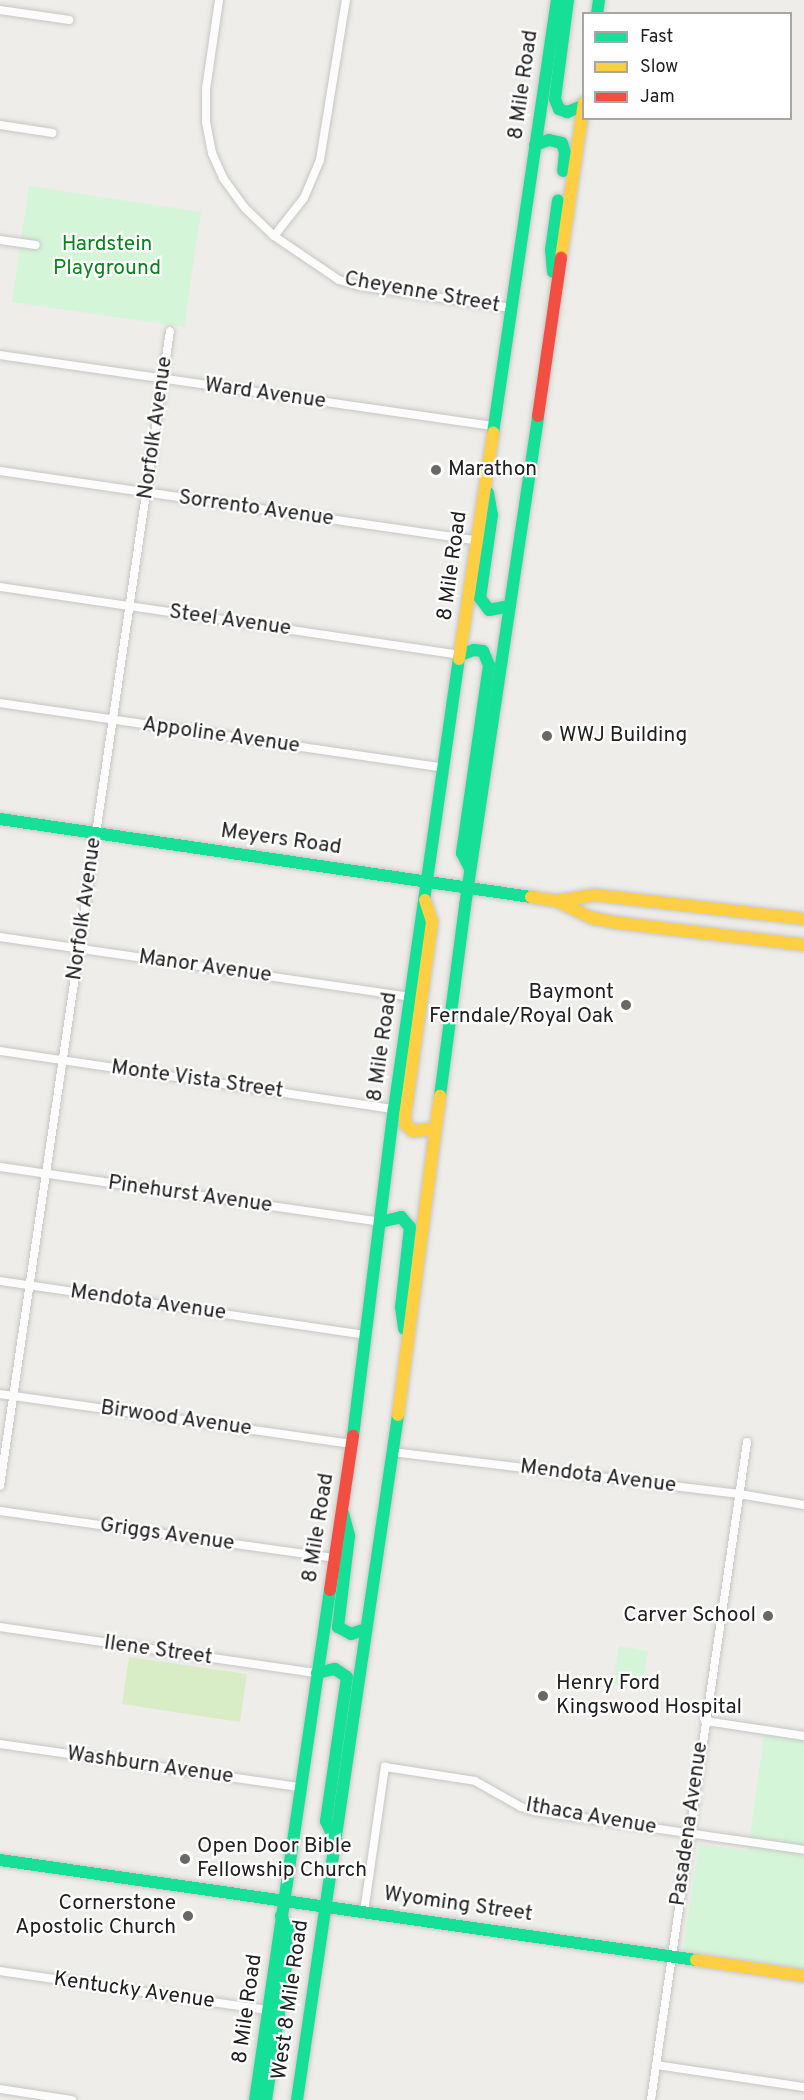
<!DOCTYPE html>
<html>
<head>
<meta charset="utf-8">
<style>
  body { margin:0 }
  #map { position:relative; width:804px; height:2100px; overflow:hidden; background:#eeede9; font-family:Overpass,sans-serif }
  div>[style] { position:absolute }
  .grass>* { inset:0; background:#d8edc6 }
  .park>* { inset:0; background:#d5f5d8 }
  .roads { filter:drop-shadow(0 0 2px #c7c6c5) drop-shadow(0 0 2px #c7c6c5) }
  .street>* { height:8px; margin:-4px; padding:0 4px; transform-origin:4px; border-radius:4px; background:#fcfcfc }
  .fast>* { height:12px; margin:-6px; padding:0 6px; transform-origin:6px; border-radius:6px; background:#16e098 }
  .slow>* { height:12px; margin:-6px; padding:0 6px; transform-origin:6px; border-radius:6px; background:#ffcf43 }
  .jam>* { height:12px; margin:-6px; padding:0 6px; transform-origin:6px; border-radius:6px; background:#f24e42 }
  .dots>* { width:16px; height:16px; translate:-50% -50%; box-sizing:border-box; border:3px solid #fff; border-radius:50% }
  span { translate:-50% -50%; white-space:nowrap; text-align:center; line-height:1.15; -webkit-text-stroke:4.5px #fff; paint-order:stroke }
  .street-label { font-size:21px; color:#202020 }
  .park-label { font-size:21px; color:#068519 }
  .poi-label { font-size:21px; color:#202020 }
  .left { translate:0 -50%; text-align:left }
  .right { translate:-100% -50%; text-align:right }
  .legend { position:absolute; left:582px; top:12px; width:210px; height:108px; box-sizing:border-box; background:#fff; border:2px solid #a6a6a6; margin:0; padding:8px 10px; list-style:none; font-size:18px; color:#202020 }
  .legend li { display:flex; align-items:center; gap:12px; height:30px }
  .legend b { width:30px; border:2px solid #a6a6a6 }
</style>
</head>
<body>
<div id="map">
  <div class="grass">
    <i style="clip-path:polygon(129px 1657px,247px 1674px,240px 1722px,122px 1704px)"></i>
  </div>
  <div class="park">
    <i style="clip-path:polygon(29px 186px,201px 212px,184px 327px,12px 302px)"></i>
    <i style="clip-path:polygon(619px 1646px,648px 1651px,642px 1689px,613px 1684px)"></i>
    <i style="clip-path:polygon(764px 1735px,804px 1740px,804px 1969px,683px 1950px,699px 1844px,748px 1851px)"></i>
  </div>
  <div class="roads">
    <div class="street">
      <i style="left:219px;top:0;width:90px;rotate:98.3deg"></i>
      <i style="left:206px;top:89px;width:33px;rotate:90deg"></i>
      <i style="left:206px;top:122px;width:32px;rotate:79deg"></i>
      <i style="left:212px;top:153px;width:27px;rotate:66deg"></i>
      <i style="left:223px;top:178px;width:37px;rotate:54deg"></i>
      <i style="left:245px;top:208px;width:40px;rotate:44deg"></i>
      <i style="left:274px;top:236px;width:78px;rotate:34.1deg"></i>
      <i style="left:339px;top:280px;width:22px;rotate:16deg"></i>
      <i style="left:360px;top:286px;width:153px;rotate:8.3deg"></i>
      <i style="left:0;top:10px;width:70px;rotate:8.2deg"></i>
      <i style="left:0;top:125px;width:53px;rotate:8.7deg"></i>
      <i style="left:274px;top:236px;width:48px;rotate:-51.7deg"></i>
      <i style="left:304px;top:198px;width:41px;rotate:-67.2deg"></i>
      <i style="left:320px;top:160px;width:162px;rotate:-80.8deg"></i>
      <i style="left:0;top:240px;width:36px;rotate:8deg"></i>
      <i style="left:0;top:355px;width:499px;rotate:8.2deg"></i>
      <i style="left:0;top:471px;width:482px;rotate:8.3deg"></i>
      <i style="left:0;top:587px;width:465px;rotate:8.4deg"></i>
      <i style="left:0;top:703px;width:448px;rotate:8.3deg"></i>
      <i style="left:0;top:937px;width:414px;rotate:8.3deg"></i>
      <i style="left:0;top:1051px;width:398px;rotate:8.4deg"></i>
      <i style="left:0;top:1167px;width:384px;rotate:8.2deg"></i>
      <i style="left:0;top:1281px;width:370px;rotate:8.4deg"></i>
      <i style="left:0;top:1394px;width:355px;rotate:8.1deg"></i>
      <i style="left:392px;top:1452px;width:350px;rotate:6.9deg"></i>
      <i style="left:739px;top:1494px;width:66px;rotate:9.6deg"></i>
      <i style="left:0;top:1486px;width:1167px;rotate:-81.63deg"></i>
      <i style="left:0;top:1511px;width:337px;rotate:8deg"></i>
      <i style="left:0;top:1627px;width:320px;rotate:8.3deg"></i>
      <i style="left:705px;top:1721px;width:100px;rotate:8.6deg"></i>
      <i style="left:0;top:1744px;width:303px;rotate:8.2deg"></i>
      <i style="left:364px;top:1912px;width:147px;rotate:-81.8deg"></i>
      <i style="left:385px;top:1767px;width:91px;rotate:8.8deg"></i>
      <i style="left:475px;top:1781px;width:53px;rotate:29.5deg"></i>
      <i style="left:521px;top:1807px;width:15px;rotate:16deg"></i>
      <i style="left:535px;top:1811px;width:272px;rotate:8.2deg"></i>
      <i style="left:0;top:1971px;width:271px;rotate:8.3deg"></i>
      <i style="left:656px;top:2065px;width:150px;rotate:8.5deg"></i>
      <i style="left:0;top:2089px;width:73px;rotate:8.7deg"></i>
      <i style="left:651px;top:2100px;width:665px;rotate:-81.7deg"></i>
    </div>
    <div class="fast">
      <i style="left:568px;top:0;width:100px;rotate:97.5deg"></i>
      <i style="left:555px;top:99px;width:11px;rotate:68deg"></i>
      <i style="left:559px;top:109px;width:9px;rotate:21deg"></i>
      <i style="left:567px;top:112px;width:17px;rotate:-21deg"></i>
      <i style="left:597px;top:14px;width:14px;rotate:-82deg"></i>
      <i style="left:535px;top:145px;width:15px;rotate:-20deg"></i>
      <i style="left:549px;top:140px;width:13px;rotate:13deg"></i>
      <i style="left:562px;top:143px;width:10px;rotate:73deg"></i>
      <i style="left:565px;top:153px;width:18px;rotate:96deg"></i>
      <i style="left:553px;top:272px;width:22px;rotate:-95deg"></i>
      <i style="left:551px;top:250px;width:50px;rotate:-82deg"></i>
      <i style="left:493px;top:433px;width:438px;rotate:-81.6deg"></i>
      <i style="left:488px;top:493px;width:22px;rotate:80deg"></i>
      <i style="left:492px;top:515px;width:84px;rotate:98.2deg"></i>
      <i style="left:480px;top:598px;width:15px;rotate:53deg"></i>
      <i style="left:489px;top:610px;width:21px;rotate:-11deg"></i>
      <i style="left:460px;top:655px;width:15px;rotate:-20deg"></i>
      <i style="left:474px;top:650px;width:9px;rotate:6deg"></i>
      <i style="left:483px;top:651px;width:15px;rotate:67deg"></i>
      <i style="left:489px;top:665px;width:190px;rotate:98.2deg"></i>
      <i style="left:462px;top:853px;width:18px;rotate:63deg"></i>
      <i style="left:0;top:819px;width:537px;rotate:8.36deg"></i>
      <i style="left:440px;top:1096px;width:192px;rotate:-82.5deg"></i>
      <i style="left:465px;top:906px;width:495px;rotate:-81.5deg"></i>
      <i style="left:380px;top:1222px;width:22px;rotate:-13deg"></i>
      <i style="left:401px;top:1217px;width:13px;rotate:48deg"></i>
      <i style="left:410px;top:1227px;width:81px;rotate:96.4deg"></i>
      <i style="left:401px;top:1307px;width:22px;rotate:82deg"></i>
      <i style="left:353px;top:1436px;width:330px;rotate:-82.9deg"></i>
      <i style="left:394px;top:1109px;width:455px;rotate:-81.8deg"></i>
      <i style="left:343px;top:1513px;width:24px;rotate:75deg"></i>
      <i style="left:349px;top:1536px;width:92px;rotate:96.9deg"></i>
      <i style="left:338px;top:1627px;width:15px;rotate:28deg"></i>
      <i style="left:351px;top:1634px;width:16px;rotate:-18deg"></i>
      <i style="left:317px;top:1673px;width:18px;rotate:-13deg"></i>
      <i style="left:335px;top:1669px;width:14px;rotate:34deg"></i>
      <i style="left:347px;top:1677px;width:146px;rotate:98.3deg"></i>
      <i style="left:326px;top:1821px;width:19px;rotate:65deg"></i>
      <i style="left:0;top:1860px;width:703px;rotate:8.18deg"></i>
      <i style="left:255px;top:2100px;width:515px;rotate:-81.63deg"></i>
      <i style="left:266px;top:2100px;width:170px;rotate:-81.5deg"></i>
      <i style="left:291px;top:1932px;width:19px;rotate:-122deg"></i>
      <i style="left:297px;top:2100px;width:692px;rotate:-81.61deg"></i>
    </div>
    <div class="slow">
      <i style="left:561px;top:258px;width:157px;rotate:-81.6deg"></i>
      <i style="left:459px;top:659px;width:229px;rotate:-81.4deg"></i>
      <i style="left:531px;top:897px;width:26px;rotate:9deg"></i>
      <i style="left:557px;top:901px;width:39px;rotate:26deg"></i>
      <i style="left:592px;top:918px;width:26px;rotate:11deg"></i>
      <i style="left:618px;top:923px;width:187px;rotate:6.7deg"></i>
      <i style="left:425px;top:900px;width:23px;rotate:72deg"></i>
      <i style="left:432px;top:922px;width:196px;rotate:97.9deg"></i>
      <i style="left:405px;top:1116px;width:9px;rotate:84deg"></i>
      <i style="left:406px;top:1125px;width:9px;rotate:41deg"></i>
      <i style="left:413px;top:1131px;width:21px;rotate:-5deg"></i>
      <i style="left:557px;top:901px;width:37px;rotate:-9deg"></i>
      <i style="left:594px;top:895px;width:211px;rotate:6.5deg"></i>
      <i style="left:398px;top:1415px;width:322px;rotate:-82.5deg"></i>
      <i style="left:696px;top:1960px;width:109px;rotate:8.4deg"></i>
    </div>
    <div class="jam">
      <i style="left:538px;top:416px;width:160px;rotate:-81.7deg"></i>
      <i style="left:330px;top:1590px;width:156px;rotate:-81.5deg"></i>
    </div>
  </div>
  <div class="dots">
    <i style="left:436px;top:470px;background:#686866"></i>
    <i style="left:547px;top:736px;background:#686866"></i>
    <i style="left:626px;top:1005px;background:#686866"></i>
    <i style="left:768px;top:1616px;background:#686866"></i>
    <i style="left:543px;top:1696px;background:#686866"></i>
    <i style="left:185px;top:1859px;background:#686866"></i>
    <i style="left:188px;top:1916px;background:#686866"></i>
  </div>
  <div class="street-label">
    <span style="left:524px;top:85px;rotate:-82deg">8 Mile Road</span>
    <span style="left:422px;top:293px;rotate:10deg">Cheyenne Street</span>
    <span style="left:265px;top:394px;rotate:8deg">Ward Avenue</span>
    <span style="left:156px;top:428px;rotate:-82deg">Norfolk Avenue</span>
    <span style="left:256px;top:509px;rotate:8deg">Sorrento Avenue</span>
    <span style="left:453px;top:566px;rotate:-82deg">8 Mile Road</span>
    <span style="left:230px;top:621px;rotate:8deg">Steel Avenue</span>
    <span style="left:221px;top:736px;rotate:8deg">Appoline Avenue</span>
    <span style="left:281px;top:840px;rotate:8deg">Meyers Road</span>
    <span style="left:85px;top:909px;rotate:-82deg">Norfolk Avenue</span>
    <span style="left:205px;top:967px;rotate:8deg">Manor Avenue</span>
    <span style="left:383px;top:1047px;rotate:-82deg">8 Mile Road</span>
    <span style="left:197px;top:1080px;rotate:8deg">Monte Vista Street</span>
    <span style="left:190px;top:1195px;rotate:8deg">Pinehurst Avenue</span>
    <span style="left:148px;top:1303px;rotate:8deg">Mendota Avenue</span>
    <span style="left:176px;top:1419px;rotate:8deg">Birwood Avenue</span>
    <span style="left:598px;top:1477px;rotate:7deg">Mendota Avenue</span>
    <span style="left:319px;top:1528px;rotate:-81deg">8 Mile Road</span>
    <span style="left:167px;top:1535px;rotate:8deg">Griggs Avenue</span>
    <span style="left:158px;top:1651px;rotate:8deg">Ilene Street</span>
    <span style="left:150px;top:1766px;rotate:8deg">Washburn Avenue</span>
    <span style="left:591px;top:1817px;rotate:10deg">Ithaca Avenue</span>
    <span style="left:690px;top:1824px;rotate:-82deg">Pasadena Avenue</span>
    <span style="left:458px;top:1905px;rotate:8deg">Wyoming Street</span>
    <span style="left:134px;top:1991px;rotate:8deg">Kentucky Avenue</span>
    <span style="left:291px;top:2000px;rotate:-82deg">West 8 Mile Road</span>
    <span style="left:248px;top:2009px;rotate:-82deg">8 Mile Road</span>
  </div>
  <div class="park-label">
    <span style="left:107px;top:257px">Hardstein<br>Playground</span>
  </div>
  <div class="poi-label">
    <span class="left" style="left:448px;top:470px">Marathon</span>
    <span class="left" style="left:559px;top:736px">WWJ Building</span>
    <span class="right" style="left:614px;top:1005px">Baymont<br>Ferndale/Royal Oak</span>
    <span class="right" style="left:756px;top:1616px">Carver School</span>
    <span class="left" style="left:556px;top:1696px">Henry Ford<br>Kingswood Hospital</span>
    <span class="left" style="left:197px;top:1859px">Open Door Bible<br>Fellowship Church</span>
    <span class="right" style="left:176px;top:1916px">Cornerstone<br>Apostolic Church</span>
  </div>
  <ul class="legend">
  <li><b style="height:8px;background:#16e098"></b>Fast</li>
  <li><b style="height:8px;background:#ffcf43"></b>Slow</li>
  <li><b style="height:8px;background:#f24e42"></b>Jam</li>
  </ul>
</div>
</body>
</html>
